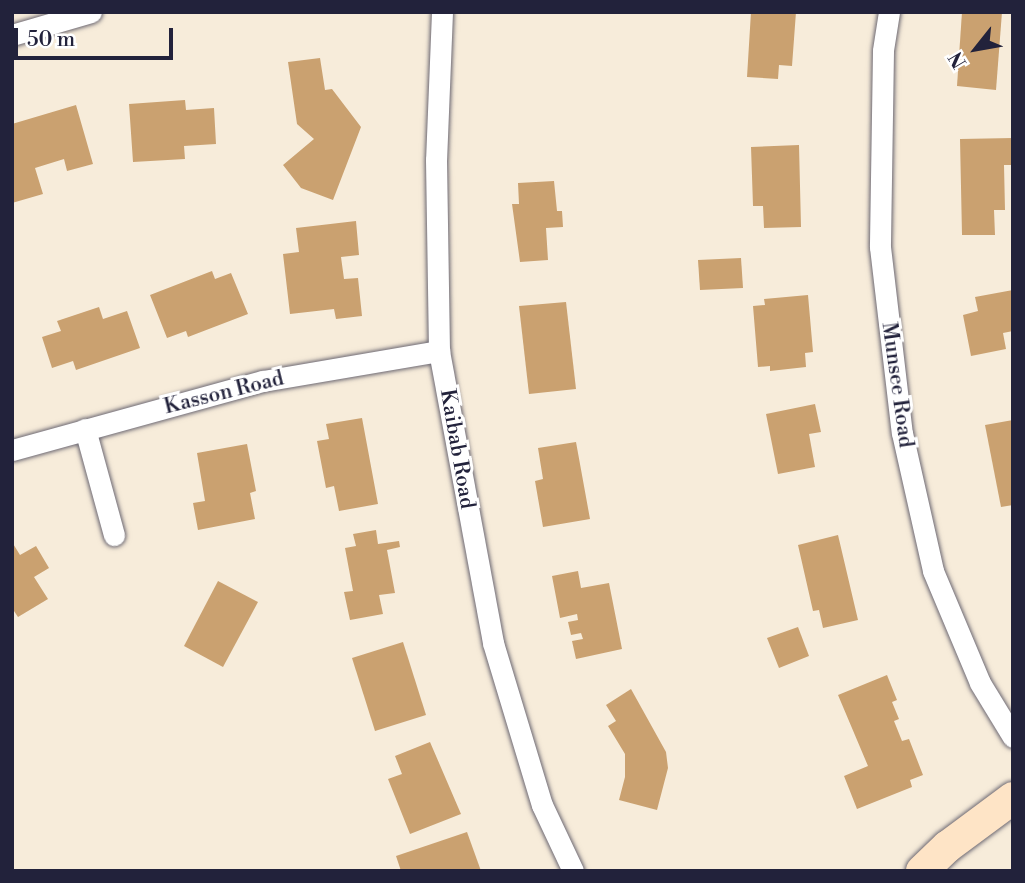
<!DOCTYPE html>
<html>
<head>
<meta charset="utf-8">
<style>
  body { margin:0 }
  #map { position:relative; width:1025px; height:883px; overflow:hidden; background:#f7ecda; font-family:"Libre Bodoni",serif }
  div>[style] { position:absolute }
  .building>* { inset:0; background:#caa170 }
  .roads { filter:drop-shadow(0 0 2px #6d6973) drop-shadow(0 0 2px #6d6973) }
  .street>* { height:21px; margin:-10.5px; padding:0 10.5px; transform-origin:10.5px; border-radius:10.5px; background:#fff }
  .secondary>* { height:32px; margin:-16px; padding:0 16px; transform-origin:16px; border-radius:16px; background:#fee4c6 }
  span { translate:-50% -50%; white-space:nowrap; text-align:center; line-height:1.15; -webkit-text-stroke:6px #fff; paint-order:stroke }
  .street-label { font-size:21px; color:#22223b }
  .frame { position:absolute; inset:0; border:14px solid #22223b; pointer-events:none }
  .north { position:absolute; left:941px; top:14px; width:70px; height:70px; -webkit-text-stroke:5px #fff; paint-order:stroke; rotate:239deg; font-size:19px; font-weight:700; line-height:28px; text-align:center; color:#22223b }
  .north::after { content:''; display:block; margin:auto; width:24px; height:32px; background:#22223b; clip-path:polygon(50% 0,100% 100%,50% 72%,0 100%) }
  .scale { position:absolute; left:14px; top:28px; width:159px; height:32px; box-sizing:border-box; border:4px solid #22223b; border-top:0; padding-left:9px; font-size:21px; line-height:24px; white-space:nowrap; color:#22223b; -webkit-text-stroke:5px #fff; paint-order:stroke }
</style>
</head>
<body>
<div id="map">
  <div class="building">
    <i style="clip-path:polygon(751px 12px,796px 12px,792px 66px,779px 65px,778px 79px,747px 77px)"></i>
    <i style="clip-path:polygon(962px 12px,1002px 12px,996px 90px,957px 86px)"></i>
    <i style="clip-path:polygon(320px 58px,325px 90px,332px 89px,361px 127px,333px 200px,301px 188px,283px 165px,314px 139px,297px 124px,288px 62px)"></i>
    <i style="clip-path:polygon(185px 100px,186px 110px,214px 108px,216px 144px,184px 146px,185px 159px,133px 162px,129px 104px)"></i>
    <i style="clip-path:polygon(76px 105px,93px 164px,67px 171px,64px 159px,35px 168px,43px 194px,12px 203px,12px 124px)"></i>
    <i style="clip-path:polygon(1013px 138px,1013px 165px,1004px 165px,1005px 210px,994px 210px,995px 235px,962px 235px,960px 139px)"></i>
    <i style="clip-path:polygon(799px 145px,801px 227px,764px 228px,763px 206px,753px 206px,751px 147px)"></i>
    <i style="clip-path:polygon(554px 181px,557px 211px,562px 211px,563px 227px,546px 228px,548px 260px,520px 262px,512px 204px,519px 204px,518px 183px)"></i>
    <i style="clip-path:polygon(356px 221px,359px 255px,341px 257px,344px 279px,358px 278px,362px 316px,336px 319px,334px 309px,290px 314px,283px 254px,299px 252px,296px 228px)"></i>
    <i style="clip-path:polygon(741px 258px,743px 288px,700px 290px,698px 260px)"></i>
    <i style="clip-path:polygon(212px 271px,215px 279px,231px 273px,248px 314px,188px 337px,186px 331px,167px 338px,150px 295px)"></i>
    <i style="clip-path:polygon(1013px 290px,1013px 331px,1003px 333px,1006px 349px,971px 356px,963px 315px,978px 311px,975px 297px)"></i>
    <i style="clip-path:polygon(808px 295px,813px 352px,805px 353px,806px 367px,770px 371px,770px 366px,758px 367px,753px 306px,765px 305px,764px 299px)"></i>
    <i style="clip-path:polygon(566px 302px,576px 389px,529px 394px,519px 306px)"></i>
    <i style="clip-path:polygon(99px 307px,103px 319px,127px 311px,140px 348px,76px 370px,73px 361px,52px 368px,42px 337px,61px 331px,57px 321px)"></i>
    <i style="clip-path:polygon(815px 404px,821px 432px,809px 434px,815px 467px,778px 474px,766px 414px)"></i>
    <i style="clip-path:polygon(362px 418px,378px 504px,339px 511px,334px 486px,326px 488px,317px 441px,329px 439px,326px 424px)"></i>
    <i style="clip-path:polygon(1013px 420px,1013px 505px,1001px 507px,985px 425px)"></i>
    <i style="clip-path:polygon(576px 442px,590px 519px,543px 527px,535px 481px,543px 479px,538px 448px)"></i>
    <i style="clip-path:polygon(247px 444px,256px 491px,250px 493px,255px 519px,198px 530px,193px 503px,205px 501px,197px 453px)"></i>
    <i style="clip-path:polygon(376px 530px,378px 544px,399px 541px,400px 547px,387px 550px,395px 593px,379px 595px,383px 614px,350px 620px,344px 592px,353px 591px,345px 548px,356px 546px,353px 534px)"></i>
    <i style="clip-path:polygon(838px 535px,858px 620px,823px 628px,819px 610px,813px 611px,798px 545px)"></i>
    <i style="clip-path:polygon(12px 542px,20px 555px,36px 546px,49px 568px,34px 577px,48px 599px,18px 617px,12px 608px)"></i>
    <i style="clip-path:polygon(578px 571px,581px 588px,609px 583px,622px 649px,576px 659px,572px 641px,583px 639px,581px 633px,571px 635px,568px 622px,578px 620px,577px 614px,560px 618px,552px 576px)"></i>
    <i style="clip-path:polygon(218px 581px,258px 602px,223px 667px,184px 646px)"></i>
    <i style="clip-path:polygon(798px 627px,809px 656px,779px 668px,767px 638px)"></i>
    <i style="clip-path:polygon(403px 642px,426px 715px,375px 731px,352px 658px)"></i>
    <i style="clip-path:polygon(887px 675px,897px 700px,892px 702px,899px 719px,894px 721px,902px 741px,909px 739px,923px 775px,910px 780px,912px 787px,857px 809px,844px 776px,868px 766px,838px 695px)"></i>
    <i style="clip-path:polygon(631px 689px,666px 752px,668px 768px,657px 810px,619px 800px,625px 777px,625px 754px,608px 726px,616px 721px,606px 705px)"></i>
    <i style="clip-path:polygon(430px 742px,461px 814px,410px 834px,388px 779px,402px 774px,395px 756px)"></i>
    <i style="clip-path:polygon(467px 832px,481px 871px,401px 871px,396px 856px)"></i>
  </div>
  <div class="roads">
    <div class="street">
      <i style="left:442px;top:12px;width:148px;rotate:92.3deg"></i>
      <i style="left:436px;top:160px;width:191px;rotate:89.1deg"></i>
      <i style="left:439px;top:351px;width:297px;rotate:79.5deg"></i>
      <i style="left:493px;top:643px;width:169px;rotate:73.2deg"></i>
      <i style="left:542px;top:805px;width:73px;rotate:64.8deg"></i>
      <i style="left:889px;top:12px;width:39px;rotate:99deg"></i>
      <i style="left:883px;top:51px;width:196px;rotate:90.9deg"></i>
      <i style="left:880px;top:247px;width:187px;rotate:83.3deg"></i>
      <i style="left:902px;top:433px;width:141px;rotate:77.3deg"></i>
      <i style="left:933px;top:571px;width:121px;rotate:67.2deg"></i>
      <i style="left:980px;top:683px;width:63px;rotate:58.6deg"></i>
      <i style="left:12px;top:35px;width:82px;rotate:-16.2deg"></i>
      <i style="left:85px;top:429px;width:110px;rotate:74.7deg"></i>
      <i style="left:12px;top:450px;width:260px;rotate:-15.4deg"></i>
      <i style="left:263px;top:381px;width:179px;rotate:-9.7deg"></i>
    </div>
    <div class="secondary">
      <i style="left:922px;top:871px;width:35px;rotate:-44deg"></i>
      <i style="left:947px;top:847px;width:82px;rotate:-36.6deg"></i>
    </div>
  </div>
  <div class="street-label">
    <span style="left:897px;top:385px;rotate:82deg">Munsee Road</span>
    <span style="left:224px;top:393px;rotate:-14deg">Kasson Road</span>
    <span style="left:457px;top:449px;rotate:80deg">Kaibab Road</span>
  </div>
  <div class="frame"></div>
  <div class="north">N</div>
  <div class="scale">50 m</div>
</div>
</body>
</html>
